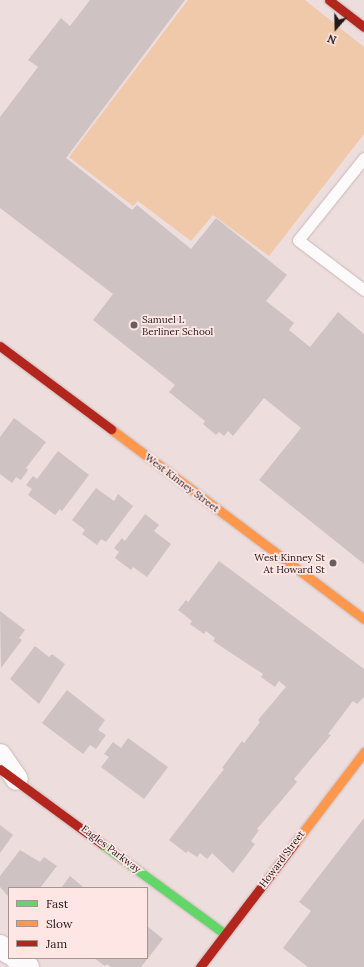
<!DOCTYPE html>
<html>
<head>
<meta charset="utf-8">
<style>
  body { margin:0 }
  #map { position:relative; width:364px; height:967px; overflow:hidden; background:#edd; font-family:Lora,serif }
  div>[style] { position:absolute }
  .green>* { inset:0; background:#f0c8aa }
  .building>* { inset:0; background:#cec2c3 }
  .roads { filter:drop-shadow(0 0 1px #c8baba) drop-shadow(0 0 1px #c8baba) }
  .lane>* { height:11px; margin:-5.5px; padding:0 5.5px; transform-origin:5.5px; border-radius:5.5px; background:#fcfafa }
  .street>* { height:22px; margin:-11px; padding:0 11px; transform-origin:11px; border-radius:11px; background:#fcfafa }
  .fast>* { height:9px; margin:-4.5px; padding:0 4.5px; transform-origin:4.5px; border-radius:4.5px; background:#63d668 }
  .slow>* { height:9px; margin:-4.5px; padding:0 4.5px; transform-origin:4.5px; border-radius:4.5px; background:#ff974d }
  .jam>* { height:9px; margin:-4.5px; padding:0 4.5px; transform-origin:4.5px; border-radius:4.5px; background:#b3261e }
  .dots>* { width:11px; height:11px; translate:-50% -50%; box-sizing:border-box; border:2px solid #fee6e5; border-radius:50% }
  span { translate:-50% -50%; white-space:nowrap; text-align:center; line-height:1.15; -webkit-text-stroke:3.5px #fee6e5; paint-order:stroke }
  .poi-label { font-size:10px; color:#231919 }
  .left { translate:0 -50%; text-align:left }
  .right { translate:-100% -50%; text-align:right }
  .street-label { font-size:10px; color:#231919 }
  .legend { position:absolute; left:8px; top:887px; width:140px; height:72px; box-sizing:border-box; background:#fee6e5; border:1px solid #a69493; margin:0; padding:5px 7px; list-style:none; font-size:12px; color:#231919 }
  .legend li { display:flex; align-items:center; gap:8px; height:20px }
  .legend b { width:20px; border:1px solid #a69493 }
  .north { position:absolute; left:316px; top:8px; width:40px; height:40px; -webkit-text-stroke:3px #fee6e5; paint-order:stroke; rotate:200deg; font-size:11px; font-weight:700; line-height:16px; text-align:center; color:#231919 }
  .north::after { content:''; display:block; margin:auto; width:14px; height:18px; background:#231919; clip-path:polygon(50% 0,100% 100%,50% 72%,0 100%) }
</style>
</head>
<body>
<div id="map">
  <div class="green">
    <i style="clip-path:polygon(188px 0,305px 0,364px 47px,364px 134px,269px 256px,213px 215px,191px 241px,138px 201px,133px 206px,69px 157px)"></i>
  </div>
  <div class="building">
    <i style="clip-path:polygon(90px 0,185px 0,66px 158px,132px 210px,137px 205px,191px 249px,216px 218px,287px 275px,266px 301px,294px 323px,289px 330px,310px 347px,338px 312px,364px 334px,364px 564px,259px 480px,301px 428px,264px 398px,233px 436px,228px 431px,224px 436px,219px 432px,216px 435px,203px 424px,205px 421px,169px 392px,175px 385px,93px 320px,113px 294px,0 208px,0 117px,38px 67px,28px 60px,61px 18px,70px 26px)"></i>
    <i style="clip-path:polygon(14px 418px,46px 442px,26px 468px,28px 470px,21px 480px,16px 477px,12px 483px,0 474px,0 437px)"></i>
    <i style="clip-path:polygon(58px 451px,89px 475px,62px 511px,60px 509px,55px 515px,28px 495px,32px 489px,26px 485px,33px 476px,37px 479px)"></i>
    <i style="clip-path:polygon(96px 488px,114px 501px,118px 494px,133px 506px,106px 542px,101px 539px,97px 545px,82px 534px,85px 530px,72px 520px)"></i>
    <i style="clip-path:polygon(145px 514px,159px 525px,154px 531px,171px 544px,147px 577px,133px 567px,131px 570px,115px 558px,119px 552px,114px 548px,122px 538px,125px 541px)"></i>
    <i style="clip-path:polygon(219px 561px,364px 669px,364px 697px,357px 704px,353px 701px,328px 734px,331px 735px,294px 779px,297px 782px,257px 829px,259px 830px,251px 841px,255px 844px,233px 873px,212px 853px,207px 859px,200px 853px,197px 857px,188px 851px,186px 853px,169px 840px,224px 769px,222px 768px,242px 741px,244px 743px,260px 722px,258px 720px,286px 687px,279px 681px,275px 687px,261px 677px,263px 674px,213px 641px,215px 638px,206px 631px,204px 634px,190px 624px,192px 621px,178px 610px,186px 600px,188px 602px)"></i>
    <i style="clip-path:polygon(0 611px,25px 630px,19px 638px,22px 640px,1px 668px)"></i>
    <i style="clip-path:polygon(35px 646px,49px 657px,52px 654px,65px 664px,39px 704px,10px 679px)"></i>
    <i style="clip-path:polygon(67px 690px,105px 720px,98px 730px,106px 735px,96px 749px,90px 745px,83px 754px,42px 723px)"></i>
    <i style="clip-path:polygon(128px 738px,168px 767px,144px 799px,101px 767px,109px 757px,104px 754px,113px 742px,121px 748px)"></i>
    <i style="clip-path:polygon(364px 818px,364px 967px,308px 967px,283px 948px,311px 911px,299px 902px)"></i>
    <i style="clip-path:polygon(0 825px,13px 835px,0 853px)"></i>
    <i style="clip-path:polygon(20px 850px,40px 862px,44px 857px,57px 866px,40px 888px,9px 888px,9px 897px,0 887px,0 876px)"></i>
    <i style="clip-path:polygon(70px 876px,83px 887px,82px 888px,61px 888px)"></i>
    <i style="clip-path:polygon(147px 926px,163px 939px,141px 967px,111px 967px,107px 964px,105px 966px,94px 958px,147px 958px)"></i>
  </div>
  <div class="roads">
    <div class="lane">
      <i style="left:364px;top:158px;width:105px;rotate:128.8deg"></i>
      <i style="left:298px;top:240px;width:83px;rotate:37.1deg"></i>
    </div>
    <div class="street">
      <i style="left:0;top:755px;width:29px;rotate:55deg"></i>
      <i style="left:0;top:946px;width:11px;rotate:38deg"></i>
      <i style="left:16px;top:958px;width:15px;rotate:37deg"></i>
    </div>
    <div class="fast">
      <i style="left:102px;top:844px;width:152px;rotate:36.2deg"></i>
    </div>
    <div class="slow">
      <i style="left:111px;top:429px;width:316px;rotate:36.9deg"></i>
      <i style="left:294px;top:844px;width:116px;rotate:-52.7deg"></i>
    </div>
    <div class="jam">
      <i style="left:329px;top:0;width:44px;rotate:37.6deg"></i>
      <i style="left:0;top:346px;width:139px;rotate:36.8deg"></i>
      <i style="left:0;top:769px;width:127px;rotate:36.3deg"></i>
      <i style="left:200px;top:967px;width:155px;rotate:-52.6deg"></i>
    </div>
  </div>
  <div class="dots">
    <i style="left:134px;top:325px;background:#6a5e5e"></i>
    <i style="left:333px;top:563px;background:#6a5e5e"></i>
  </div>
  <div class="poi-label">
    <span class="left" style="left:142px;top:325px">Samuel L<br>Berliner School</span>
    <span class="right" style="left:325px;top:563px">West Kinney St<br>At Howard St</span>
  </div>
  <div class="street-label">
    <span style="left:182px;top:483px;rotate:37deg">West Kinney Street</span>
    <span style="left:111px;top:849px;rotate:37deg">Eagles Parkway</span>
    <span style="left:282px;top:859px;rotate:-53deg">Howard Street</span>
  </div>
  <ul class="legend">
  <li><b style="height:5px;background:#63d668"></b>Fast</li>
  <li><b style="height:5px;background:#ff974d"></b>Slow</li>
  <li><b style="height:5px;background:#b3261e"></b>Jam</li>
  </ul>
  <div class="north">N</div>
</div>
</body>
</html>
